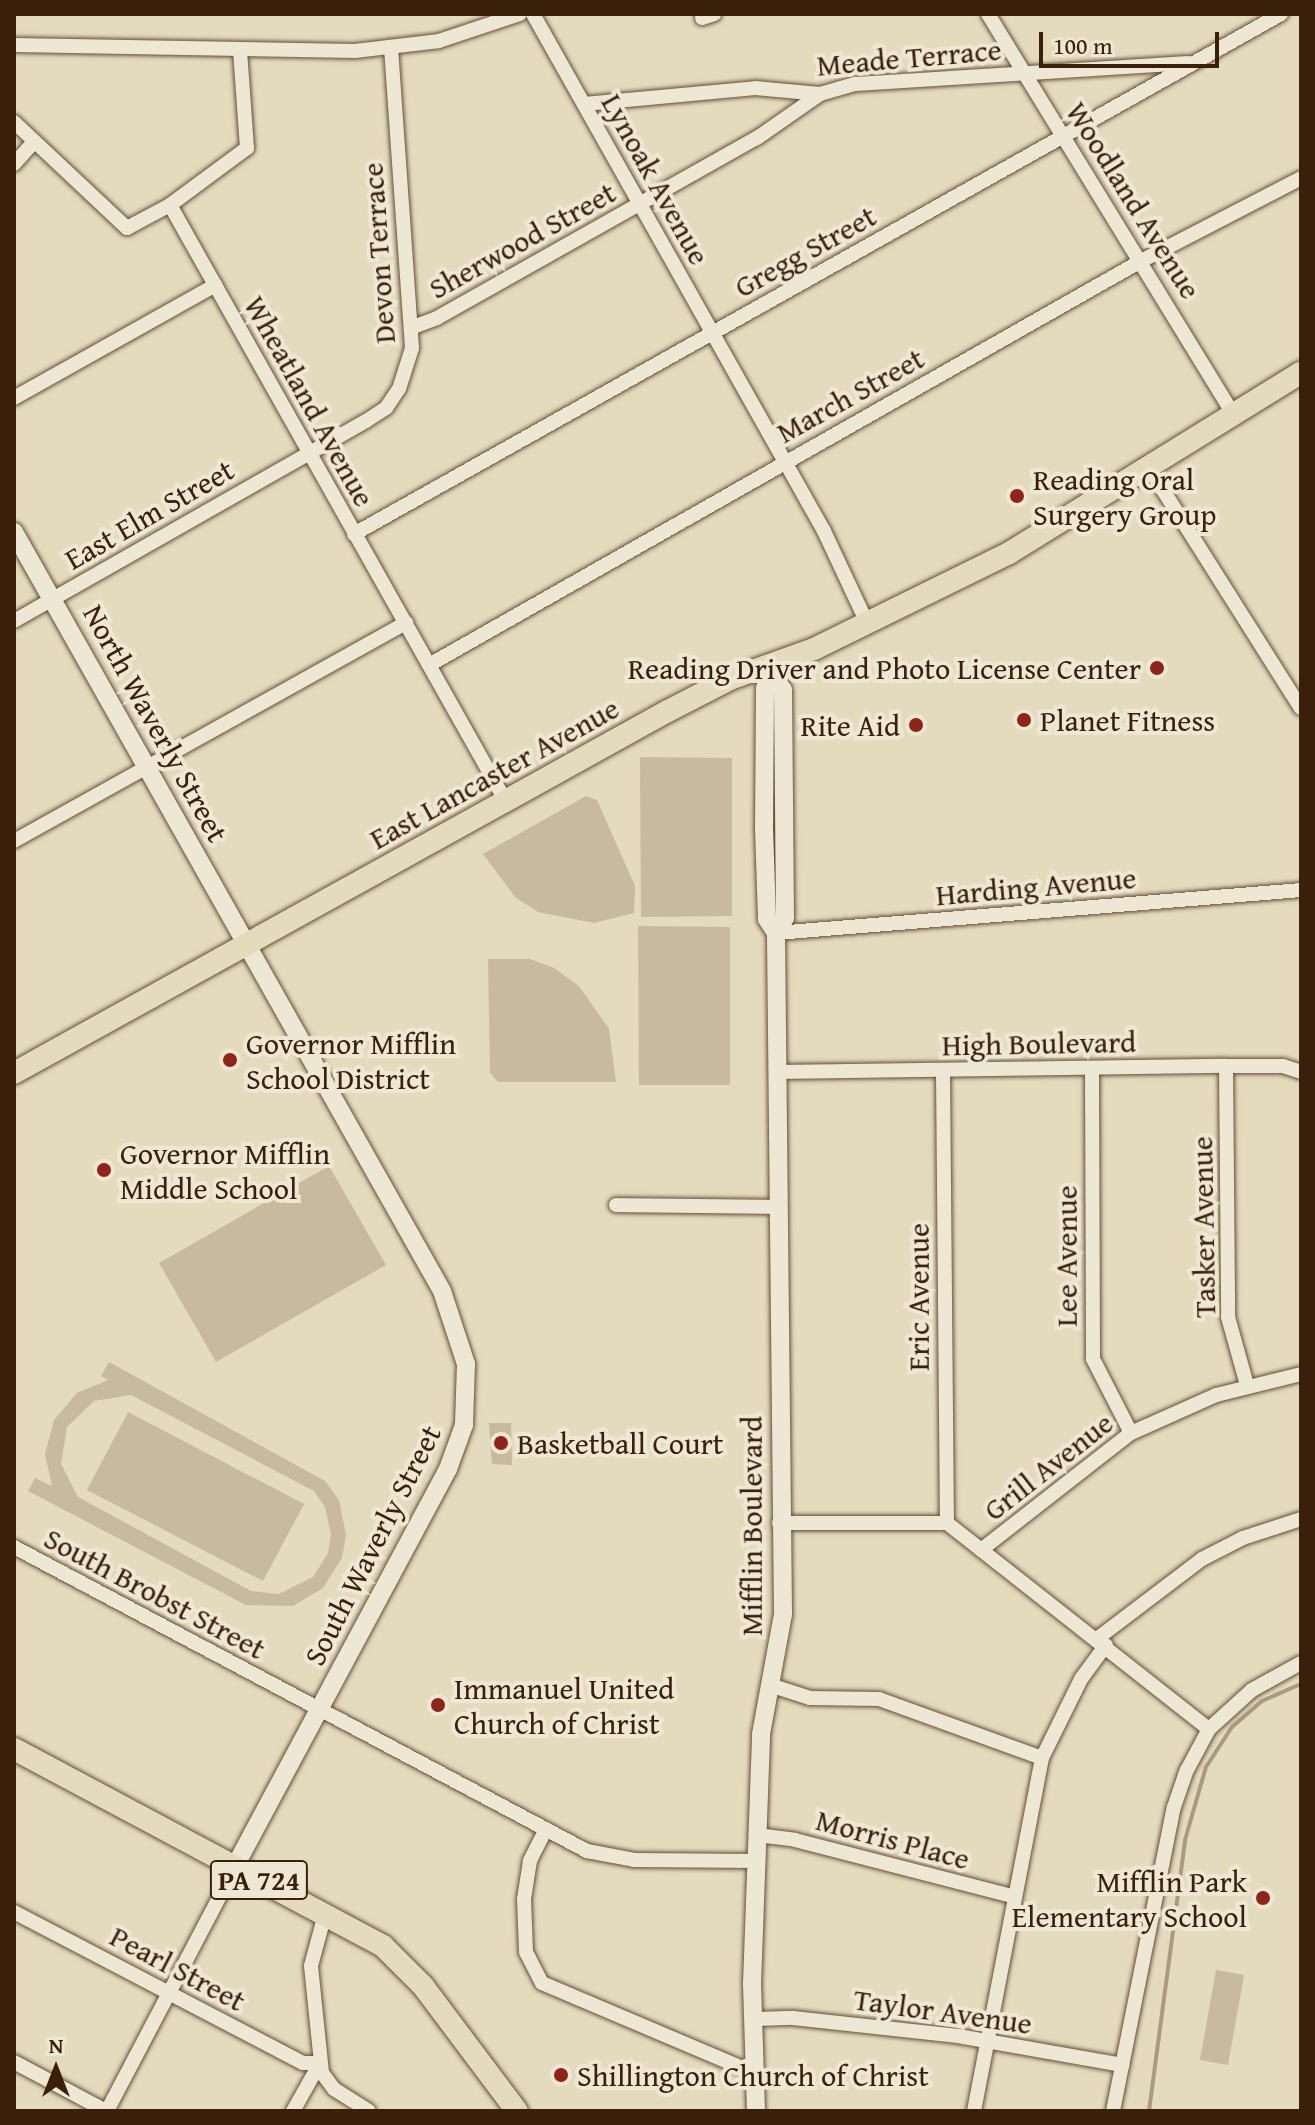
<!DOCTYPE html>
<html>
<head>
<meta charset="utf-8">
<style>
  body { margin:0 }
  #map { position:relative; width:1315px; height:2125px; overflow:hidden; background:#e4dabd; font-family:"Gentium Book Plus",serif }
  div>[style] { position:absolute }
  .green>* { inset:0; background:#c7ba9f }
  .stream>* { height:4px; margin:-2px; padding:0 2px; transform-origin:2px; border-radius:2px; background:#aa9a80 }
  .roads { filter:drop-shadow(0 0 2px #644e37) drop-shadow(0 0 2px #644e37) }
  .minor>* { height:14px; margin:-7px; padding:0 7px; transform-origin:7px; border-radius:7px; background:#ede7d4 }
  .tertiary>* { height:18px; margin:-9px; padding:0 9px; transform-origin:9px; border-radius:9px; background:#ede7d4 }
  .primary>* { height:22px; margin:-11px; padding:0 11px; transform-origin:11px; border-radius:11px; background:#e4dabd }
  .dots>* { width:22px; height:22px; translate:-50% -50%; box-sizing:border-box; border:4px solid #ede7d4; border-radius:50% }
  span { translate:-50% -50%; white-space:nowrap; text-align:center; line-height:1.15; -webkit-text-stroke:8px #ede7d4; paint-order:stroke }
  .shield-label span { padding:2px 6px; background:#ede7d4; border:2px solid; border-radius:6px; -webkit-text-stroke-width:0 }
  .shield-label { font-size:28px; color:#3a1f0a; font-weight:700 }
  .street-label { font-size:30px; color:#3a1f0a }
  .poi-label { font-size:30px; color:#3a1f0a }
  .left { translate:0 -50%; text-align:left }
  .right { translate:-100% -50%; text-align:right }
  .frame { position:absolute; inset:0; border:16px solid #3a1f0a; pointer-events:none }
  .north { position:absolute; left:16px; top:2029px; width:80px; height:80px; -webkit-text-stroke:6px #ede7d4; paint-order:stroke; rotate:0deg; font-size:22px; font-weight:700; line-height:32px; text-align:center; color:#3a1f0a }
  .north::after { content:''; display:block; margin:auto; width:28px; height:36px; background:#3a1f0a; clip-path:polygon(50% 0,100% 100%,50% 72%,0 100%) }
  .scale { position:absolute; left:1039px; top:32px; width:180px; height:36px; box-sizing:border-box; border:4px solid #3a1f0a; border-top:0; padding-left:10px; font-size:24px; line-height:28px; white-space:nowrap; color:#3a1f0a; -webkit-text-stroke:6px #ede7d4; paint-order:stroke }
</style>
</head>
<body>
<div id="map">
  <div class="green">
    <i style="clip-path:polygon(640px 757px,732px 758px,732px 916px,641px 917px)"></i>
    <i style="clip-path:polygon(586px 796px,597px 800px,635px 886px,634px 913px,594px 923px,538px 912px,515px 897px,483px 854px)"></i>
    <i style="clip-path:polygon(638px 926px,730px 927px,730px 1085px,639px 1085px)"></i>
    <i style="clip-path:polygon(488px 959px,530px 959px,554px 968px,579px 986px,609px 1029px,616px 1082px,498px 1082px,490px 1073px)"></i>
    <i style="clip-path:polygon(329px 1166px,386px 1265px,216px 1362px,159px 1263px)"></i>
    <i style="clip-path:polygon(evenodd,109px 1362px,325px 1481px,339px 1500px,346px 1535px,342px 1558px,323px 1588px,293px 1606px,246px 1605px,28px 1491px,35px 1478px,52px 1486px,45px 1454px,54px 1420px,77px 1393px,108px 1380px,101px 1376px,109px 1362px,131px 1395px,314px 1491px,325px 1507px,331px 1534px,328px 1553px,313px 1577px,279px 1594px,251px 1591px,78px 1497px,61px 1464px,67px 1427px,94px 1401px,131px 1395px)"></i>
    <i style="clip-path:polygon(128px 1412px,304px 1504px,263px 1581px,87px 1490px)"></i>
    <i style="clip-path:polygon(489px 1423px,511px 1423px,512px 1465px,492px 1464px)"></i>
    <i style="clip-path:polygon(1216px 1970px,1244px 1975px,1228px 2065px,1200px 2060px)"></i>
  </div>
  <div class="stream">
    <i style="left:1149px;top:2111px;width:273px;rotate:-82.4deg"></i>
    <i style="left:1185px;top:1840px;width:76px;rotate:-74deg"></i>
    <i style="left:1206px;top:1767px;width:48px;rotate:-57deg"></i>
    <i style="left:1232px;top:1727px;width:40px;rotate:-41deg"></i>
    <i style="left:1262px;top:1701px;width:43px;rotate:-23.6deg"></i>
  </div>
  <div class="roads">
    <div class="minor">
      <i style="left:533px;top:14px;width:593px;rotate:60.63deg"></i>
      <i style="left:824px;top:531px;width:102px;rotate:64.9deg"></i>
      <i style="left:988px;top:14px;width:470px;rotate:58.5deg"></i>
      <i style="left:702px;top:18px;width:13px;rotate:-18deg"></i>
      <i style="left:14px;top:45px;width:341px;rotate:1deg"></i>
      <i style="left:355px;top:51px;width:85px;rotate:-6.8deg"></i>
      <i style="left:439px;top:41px;width:85px;rotate:-18.4deg"></i>
      <i style="left:584px;top:104px;width:172px;rotate:-5.3deg"></i>
      <i style="left:755px;top:88px;width:65px;rotate:5.3deg"></i>
      <i style="left:820px;top:94px;width:37px;rotate:-16deg"></i>
      <i style="left:856px;top:84px;width:333px;rotate:-3.6deg"></i>
      <i style="left:14px;top:122px;width:155px;rotate:43.2deg"></i>
      <i style="left:127px;top:228px;width:49px;rotate:-28.1deg"></i>
      <i style="left:170px;top:205px;width:96px;rotate:-36.5deg"></i>
      <i style="left:247px;top:148px;width:98px;rotate:-94.1deg"></i>
      <i style="left:14px;top:164px;width:30px;rotate:-48deg"></i>
      <i style="left:170px;top:205px;width:683px;rotate:60.62deg"></i>
      <i style="left:411px;top:328px;width:28px;rotate:-21deg"></i>
      <i style="left:437px;top:318px;width:367px;rotate:-29.4deg"></i>
      <i style="left:757px;top:138px;width:77px;rotate:-34.9deg"></i>
      <i style="left:14px;top:398px;width:231px;rotate:-29.3deg"></i>
      <i style="left:1149px;top:468px;width:284px;rotate:57.7deg"></i>
      <i style="left:354px;top:534px;width:1063px;rotate:-29.29deg"></i>
      <i style="left:14px;top:621px;width:405px;rotate:-29.6deg"></i>
      <i style="left:366px;top:421px;width:24px;rotate:-33deg"></i>
      <i style="left:386px;top:408px;width:23px;rotate:-56deg"></i>
      <i style="left:399px;top:389px;width:43px;rotate:-72.4deg"></i>
      <i style="left:412px;top:348px;width:301px;rotate:-94deg"></i>
      <i style="left:429px;top:665px;width:819px;rotate:-29.57deg"></i>
      <i style="left:1141px;top:261px;width:180px;rotate:-27.4deg"></i>
      <i style="left:14px;top:841px;width:449px;rotate:-29.1deg"></i>
      <i style="left:776px;top:933px;width:527px;rotate:-4.68deg"></i>
      <i style="left:1226px;top:1066px;width:251px;rotate:89.5deg"></i>
      <i style="left:1228px;top:1317px;width:71px;rotate:74.4deg"></i>
      <i style="left:1092px;top:1069px;width:290px;rotate:89.8deg"></i>
      <i style="left:1093px;top:1359px;width:83px;rotate:62.8deg"></i>
      <i style="left:943px;top:1071px;width:452px;rotate:89.5deg"></i>
      <i style="left:777px;top:1072px;width:449px;rotate:-0.8deg"></i>
      <i style="left:1226px;top:1066px;width:57px"></i>
      <i style="left:1283px;top:1066px;width:19px;rotate:18deg"></i>
      <i style="left:616px;top:1205px;width:162px;rotate:0.7deg"></i>
      <i style="left:779px;top:1523px;width:168px"></i>
      <i style="left:947px;top:1523px;width:333px;rotate:38.2deg"></i>
      <i style="left:14px;top:1547px;width:649px;rotate:27.95deg"></i>
      <i style="left:587px;top:1851px;width:48px;rotate:10.8deg"></i>
      <i style="left:634px;top:1860px;width:123px;rotate:0.5deg"></i>
      <i style="left:981px;top:1550px;width:190px;rotate:-38deg"></i>
      <i style="left:1131px;top:1433px;width:93px;rotate:-24.1deg"></i>
      <i style="left:1216px;top:1395px;width:88px;rotate:-13.9deg"></i>
      <i style="left:1098px;top:1638px;width:131px;rotate:-37.2deg"></i>
      <i style="left:1202px;top:1559px;width:46px;rotate:-27.1deg"></i>
      <i style="left:1243px;top:1538px;width:61px;rotate:-18.1deg"></i>
      <i style="left:770px;top:1685px;width:42px;rotate:18deg"></i>
      <i style="left:810px;top:1698px;width:69px;rotate:0.8deg"></i>
      <i style="left:879px;top:1699px;width:173px;rotate:19.9deg"></i>
      <i style="left:546px;top:1829px;width:36px;rotate:117deg"></i>
      <i style="left:530px;top:1861px;width:38px;rotate:99deg"></i>
      <i style="left:524px;top:1899px;width:53px;rotate:87.8deg"></i>
      <i style="left:526px;top:1952px;width:35px;rotate:63deg"></i>
      <i style="left:542px;top:1983px;width:233px;rotate:23deg"></i>
      <i style="left:757px;top:1835px;width:38px;rotate:7deg"></i>
      <i style="left:795px;top:1840px;width:227px;rotate:14.5deg"></i>
      <i style="left:14px;top:1912px;width:326px;rotate:27.6deg"></i>
      <i style="left:303px;top:2063px;width:17px"></i>
      <i style="left:325px;top:1914px;width:54px;rotate:105.1deg"></i>
      <i style="left:311px;top:1966px;width:108px;rotate:84.1deg"></i>
      <i style="left:322px;top:2073px;width:20px;rotate:53deg"></i>
      <i style="left:334px;top:2089px;width:41px;rotate:32.2deg"></i>
      <i style="left:757px;top:2019px;width:36px;rotate:-2deg"></i>
      <i style="left:793px;top:2018px;width:166px;rotate:6.2deg"></i>
      <i style="left:958px;top:2036px;width:167px;rotate:10deg"></i>
      <i style="left:14px;top:2062px;width:104px;rotate:28deg"></i>
      <i style="left:107px;top:2111px;width:276px;rotate:-62.3deg"></i>
      <i style="left:293px;top:2111px;width:55px;rotate:-60.6deg"></i>
      <i style="left:974px;top:2111px;width:359px;rotate:-79.1deg"></i>
      <i style="left:1042px;top:1758px;width:88px;rotate:-63.7deg"></i>
      <i style="left:1081px;top:1679px;width:42px;rotate:-53.7deg"></i>
      <i style="left:1113px;top:2111px;width:310px;rotate:-78.7deg"></i>
      <i style="left:1174px;top:1807px;width:39px;rotate:-71deg"></i>
      <i style="left:1187px;top:1770px;width:47px;rotate:-61.8deg"></i>
      <i style="left:1209px;top:1729px;width:58px;rotate:-42.2deg"></i>
      <i style="left:1252px;top:1690px;width:56px;rotate:-28.9deg"></i>
    </div>
    <div class="tertiary">
      <i style="left:14px;top:532px;width:871px;rotate:60.58deg"></i>
      <i style="left:442px;top:1291px;width:77px;rotate:71.8deg"></i>
      <i style="left:466px;top:1364px;width:61px;rotate:91.9deg"></i>
      <i style="left:464px;top:1425px;width:47px;rotate:110deg"></i>
      <i style="left:448px;top:1469px;width:451px;rotate:118.2deg"></i>
      <i style="left:774px;top:677px;width:14px;rotate:129deg"></i>
      <i style="left:765px;top:688px;width:140px;rotate:90.4deg"></i>
      <i style="left:764px;top:828px;width:91px;rotate:88.1deg"></i>
      <i style="left:767px;top:919px;width:17px;rotate:57deg"></i>
      <i style="left:756px;top:2111px;width:127px;rotate:-91.8deg"></i>
      <i style="left:752px;top:1984px;width:250px;rotate:-87.9deg"></i>
      <i style="left:761px;top:1734px;width:122px;rotate:-79.6deg"></i>
      <i style="left:783px;top:1614px;width:681px;rotate:-90.59deg"></i>
      <i style="left:776px;top:933px;width:17px;rotate:-59deg"></i>
      <i style="left:785px;top:918px;width:228px;rotate:-90.5deg"></i>
      <i style="left:783px;top:690px;width:16px;rotate:-125deg"></i>
      <i style="left:774px;top:677px;width:14px;rotate:-86deg"></i>
    </div>
    <div class="primary">
      <i style="left:14px;top:1073px;width:748px;rotate:-28.97deg"></i>
      <i style="left:668px;top:711px;width:70px;rotate:-27.3deg"></i>
      <i style="left:730px;top:679px;width:89px;rotate:-19.7deg"></i>
      <i style="left:814px;top:649px;width:217px;rotate:-26.2deg"></i>
      <i style="left:1009px;top:553px;width:343px;rotate:-31.7deg"></i>
      <i style="left:14px;top:1749px;width:418px;rotate:28.1deg"></i>
      <i style="left:383px;top:1946px;width:57px;rotate:45deg"></i>
      <i style="left:423px;top:1986px;width:156px;rotate:53.1deg"></i>
    </div>
  </div>
  <div class="dots">
    <i style="left:1017px;top:496px;background:#8f2418"></i>
    <i style="left:1157px;top:668px;background:#8f2418"></i>
    <i style="left:1024px;top:720px;background:#8f2418"></i>
    <i style="left:916px;top:725px;background:#8f2418"></i>
    <i style="left:230px;top:1060px;background:#8f2418"></i>
    <i style="left:104px;top:1170px;background:#8f2418"></i>
    <i style="left:501px;top:1443px;background:#8f2418"></i>
    <i style="left:438px;top:1705px;background:#8f2418"></i>
    <i style="left:1263px;top:1898px;background:#8f2418"></i>
    <i style="left:561px;top:2075px;background:#8f2418"></i>
  </div>
  <div class="shield-label">
    <span style="left:259px;top:1880px">PA 724</span>
  </div>
  <div class="street-label">
    <span style="left:909px;top:57px;rotate:-5deg">Meade Terrace</span>
    <span style="left:656px;top:179px;rotate:61deg">Lynoak Avenue</span>
    <span style="left:1134px;top:200px;rotate:58deg">Woodland Avenue</span>
    <span style="left:522px;top:240px;rotate:-29deg">Sherwood Street</span>
    <span style="left:805px;top:251px;rotate:-29deg">Gregg Street</span>
    <span style="left:378px;top:253px;rotate:-94deg">Devon Terrace</span>
    <span style="left:850px;top:395px;rotate:-29deg">March Street</span>
    <span style="left:310px;top:401px;rotate:61deg">Wheatland Avenue</span>
    <span style="left:149px;top:514px;rotate:-30deg">East Elm Street</span>
    <span style="left:156px;top:723px;rotate:61deg">North Waverly Street</span>
    <span style="left:494px;top:773px;rotate:-29deg">East Lancaster Avenue</span>
    <span style="left:1036px;top:886px;rotate:-5deg">Harding Avenue</span>
    <span style="left:1039px;top:1043px;rotate:-1deg">High Boulevard</span>
    <span style="left:1203px;top:1227px;rotate:-91deg">Tasker Avenue</span>
    <span style="left:1066px;top:1256px;rotate:-90deg">Lee Avenue</span>
    <span style="left:918px;top:1297px;rotate:-90deg">Eric Avenue</span>
    <span style="left:1048px;top:1466px;rotate:-38deg">Grill Avenue</span>
    <span style="left:751px;top:1526px;rotate:-90deg">Mifflin Boulevard</span>
    <span style="left:372px;top:1545px;rotate:-63deg">South Waverly Street</span>
    <span style="left:155px;top:1593px;rotate:28deg">South Brobst Street</span>
    <span style="left:893px;top:1839px;rotate:15deg">Morris Place</span>
    <span style="left:178px;top:1968px;rotate:28deg">Pearl Street</span>
    <span style="left:943px;top:2011px;rotate:8deg">Taylor Avenue</span>
  </div>
  <div class="poi-label">
    <span class="left" style="left:1033px;top:496px">Reading Oral<br>Surgery Group</span>
    <span class="right" style="left:1141px;top:668px">Reading Driver and Photo License Center</span>
    <span class="left" style="left:1040px;top:720px">Planet Fitness</span>
    <span class="right" style="left:900px;top:725px">Rite Aid</span>
    <span class="left" style="left:246px;top:1060px">Governor Mifflin<br>School District</span>
    <span class="left" style="left:120px;top:1170px">Governor Mifflin<br>Middle School</span>
    <span class="left" style="left:517px;top:1443px">Basketball Court</span>
    <span class="left" style="left:454px;top:1705px">Immanuel United<br>Church of Christ</span>
    <span class="right" style="left:1247px;top:1898px">Mifflin Park<br>Elementary School</span>
    <span class="left" style="left:577px;top:2075px">Shillington Church of Christ</span>
  </div>
  <div class="frame"></div>
  <div class="north">N</div>
  <div class="scale">100 m</div>
</div>
</body>
</html>
